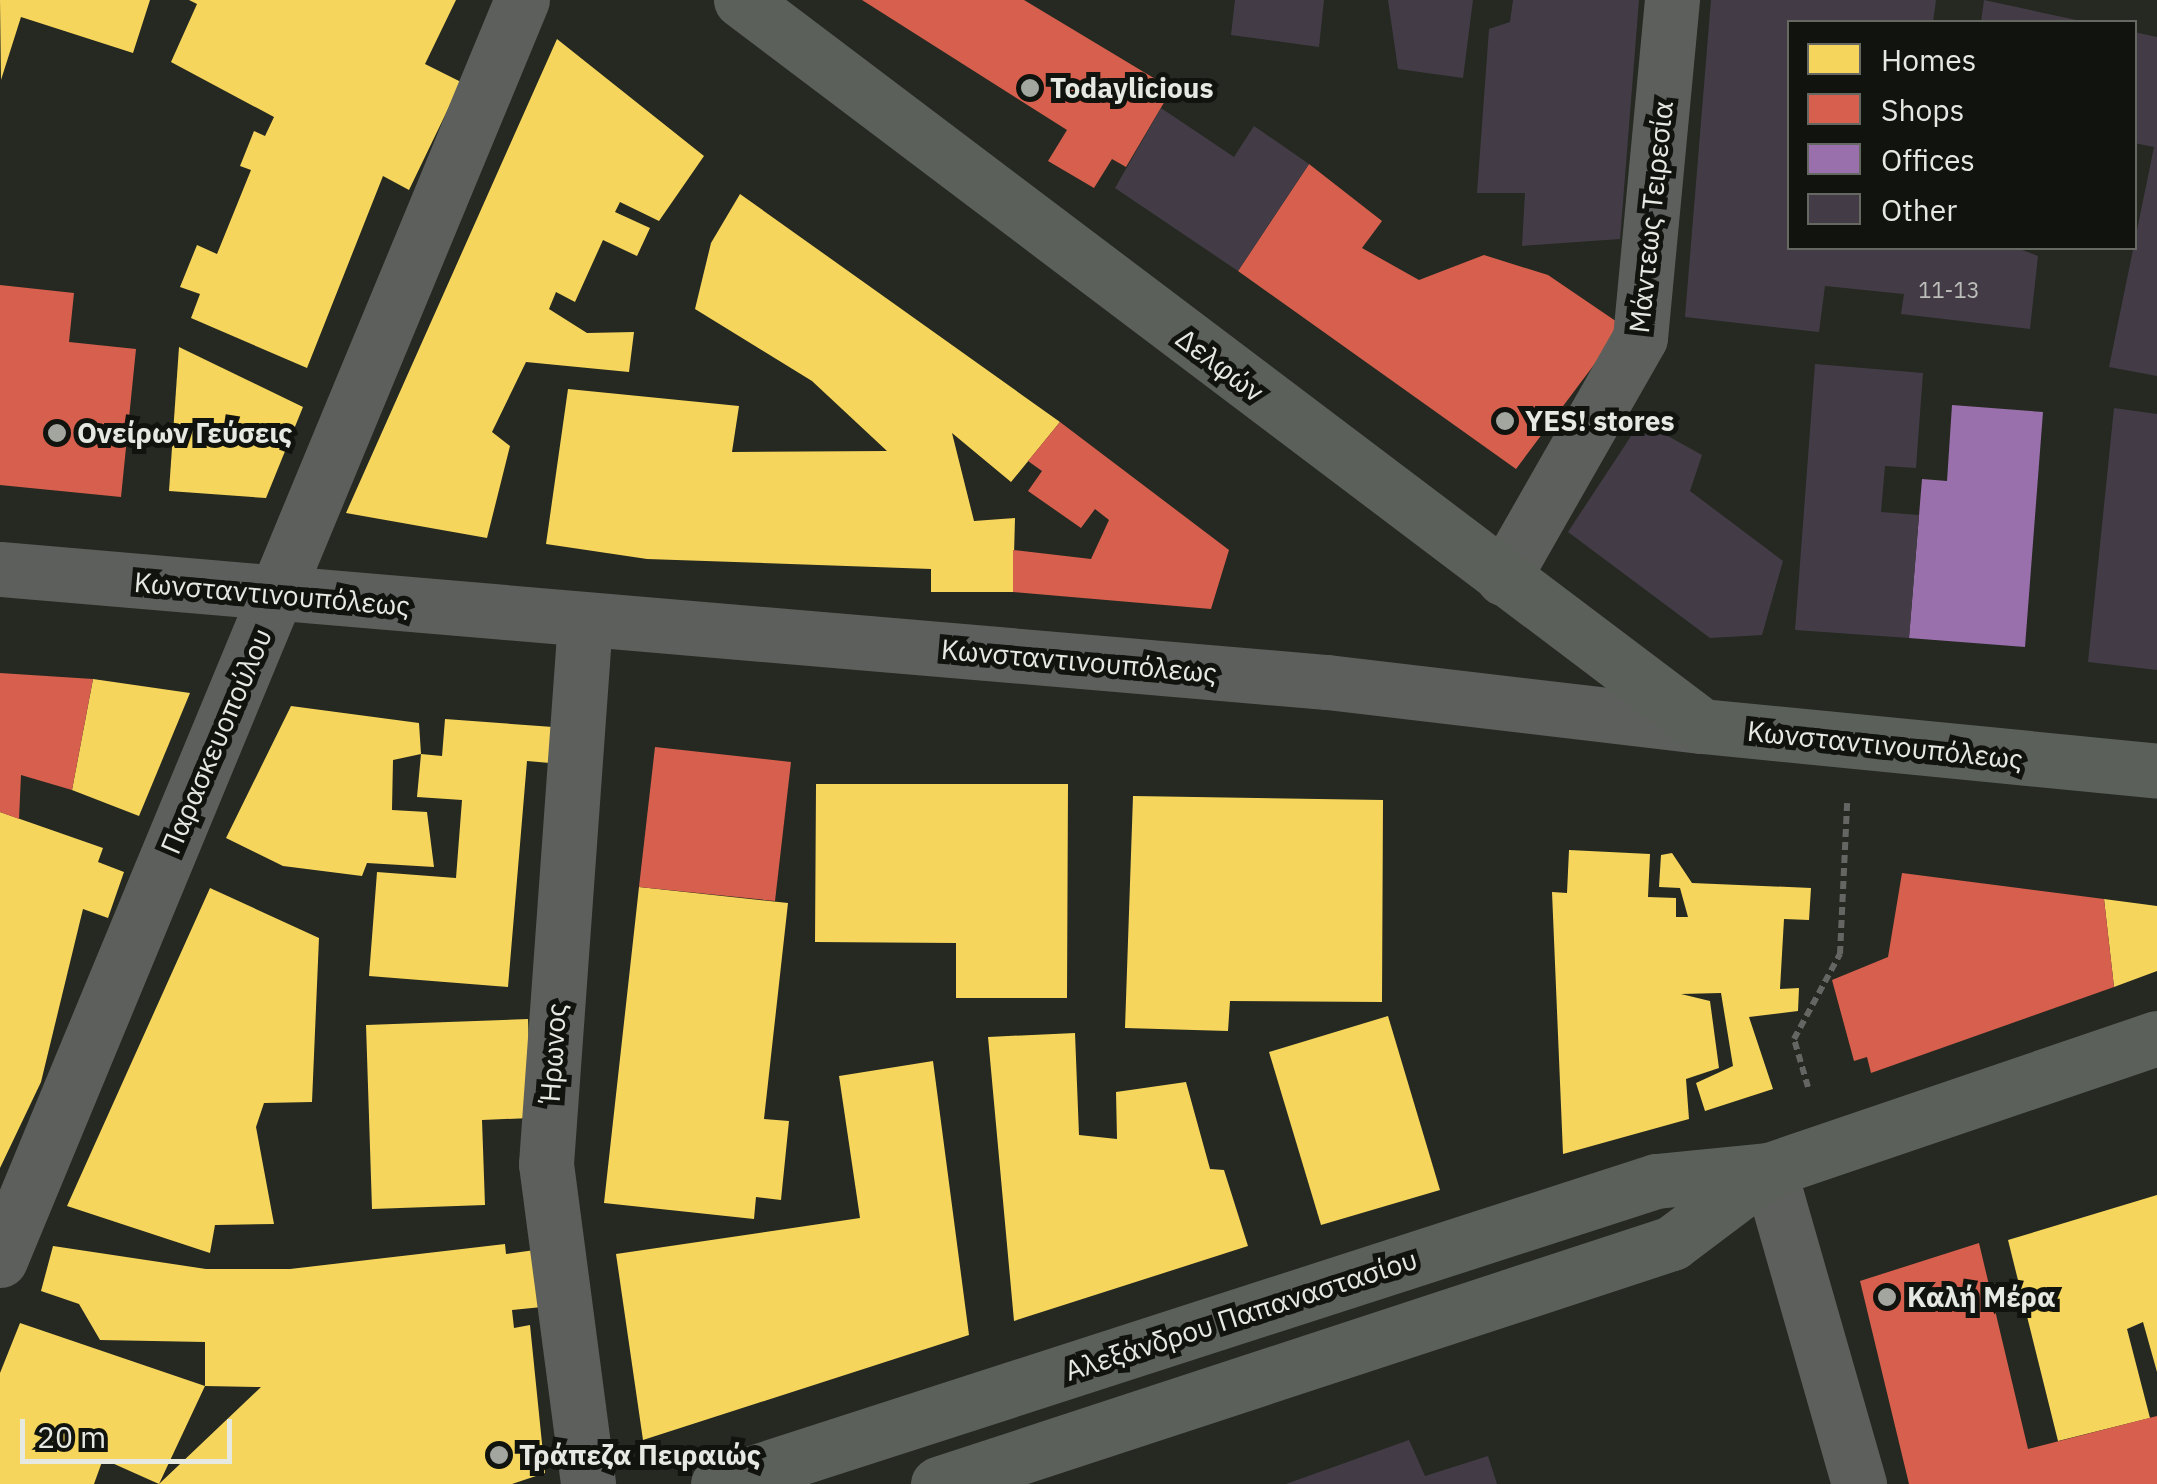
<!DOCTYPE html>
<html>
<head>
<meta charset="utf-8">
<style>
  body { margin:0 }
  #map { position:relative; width:2157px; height:1484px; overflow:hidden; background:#252922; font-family:"IBM Plex Sans",sans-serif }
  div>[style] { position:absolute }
  .homes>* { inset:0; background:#f6d55c }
  .shops>* { inset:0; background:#d6604d }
  .offices>* { inset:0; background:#9970ab }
  .building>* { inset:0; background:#433c46 }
  .path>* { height:6px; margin-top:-3px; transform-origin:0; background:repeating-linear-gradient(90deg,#656663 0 8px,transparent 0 13px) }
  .minor>* { height:55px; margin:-27.5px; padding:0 27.5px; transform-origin:27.5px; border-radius:27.5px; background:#5c5f5b }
  .major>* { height:55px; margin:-27.5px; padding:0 27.5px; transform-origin:27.5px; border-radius:27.5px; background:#5c605a }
  .dots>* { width:28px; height:28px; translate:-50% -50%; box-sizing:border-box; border:5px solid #10130e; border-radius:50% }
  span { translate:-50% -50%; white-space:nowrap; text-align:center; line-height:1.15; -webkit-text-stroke:10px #10130e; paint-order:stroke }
  .number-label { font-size:22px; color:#bcbeba }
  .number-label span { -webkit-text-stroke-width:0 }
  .poi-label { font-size:28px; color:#e5e9e1; font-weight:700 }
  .left { translate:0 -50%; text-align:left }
  .street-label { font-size:28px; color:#e5e9e1 }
  .legend { position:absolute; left:1787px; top:20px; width:350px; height:230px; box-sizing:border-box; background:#10130e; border:2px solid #656962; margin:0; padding:12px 18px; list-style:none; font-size:30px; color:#e5e9e1 }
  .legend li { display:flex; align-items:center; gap:20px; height:50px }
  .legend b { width:50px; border:2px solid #656962 }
  .scale { position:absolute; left:20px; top:1419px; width:212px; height:45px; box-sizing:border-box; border:5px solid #e5e9e1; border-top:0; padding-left:12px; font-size:30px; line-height:35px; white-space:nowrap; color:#e5e9e1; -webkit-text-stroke:8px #10130e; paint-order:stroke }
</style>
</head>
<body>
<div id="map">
  <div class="homes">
    <i style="clip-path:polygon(0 0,150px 0,133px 53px,21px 17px,1px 80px)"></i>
    <i style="clip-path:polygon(189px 0,456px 0,425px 64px,461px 82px,409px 190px,383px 176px,307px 368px,191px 318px,200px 294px,180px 287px,197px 245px,217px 254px,251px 170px,240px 166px,254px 131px,265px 136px,274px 117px,171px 62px,197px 4px)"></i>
    <i style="clip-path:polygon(557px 39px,704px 156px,659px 221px,620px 202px,615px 212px,650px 228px,637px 256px,603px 240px,575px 302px,556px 292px,549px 309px,587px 333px,634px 332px,629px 372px,526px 362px,492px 432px,510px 446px,487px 538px,346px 513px)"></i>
    <i style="clip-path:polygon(740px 194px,1060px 422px,1011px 482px,952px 433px,974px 521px,1015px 518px,1013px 592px,931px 592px,931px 569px,647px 559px,546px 544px,568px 389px,739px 406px,732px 452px,887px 451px,812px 381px,695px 309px,711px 243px)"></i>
    <i style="clip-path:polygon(179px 347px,303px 407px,266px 498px,169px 491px)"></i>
    <i style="clip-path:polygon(93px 679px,190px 693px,139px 816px,72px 790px)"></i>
    <i style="clip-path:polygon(291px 706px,419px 723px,421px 754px,393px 760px,392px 810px,427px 812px,434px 867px,367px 863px,362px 876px,283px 866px,226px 838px)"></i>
    <i style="clip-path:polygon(445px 719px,553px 727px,550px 763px,527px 761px,508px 987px,369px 976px,377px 872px,456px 878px,462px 800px,417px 797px,421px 754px,442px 756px)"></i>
    <i style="clip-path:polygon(816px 784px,1068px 784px,1067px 998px,956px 998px,956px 943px,815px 942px)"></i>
    <i style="clip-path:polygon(1133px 796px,1383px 800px,1382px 1002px,1230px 1001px,1228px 1031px,1125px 1028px)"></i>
    <i style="clip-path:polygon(0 812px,103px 848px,98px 862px,124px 872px,108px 918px,83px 909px,41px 1082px,0 1168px)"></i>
    <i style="clip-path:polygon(1569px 850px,1650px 854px,1648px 897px,1676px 898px,1676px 917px,1688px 917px,1680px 888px,1659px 887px,1661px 855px,1672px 853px,1692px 883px,1811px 888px,1809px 920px,1784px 919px,1780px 989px,1799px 988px,1798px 1011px,1749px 1017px,1773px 1089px,1705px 1111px,1696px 1083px,1733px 1066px,1721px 993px,1681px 994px,1710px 1001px,1719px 1068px,1686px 1079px,1689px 1119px,1563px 1154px,1552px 892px,1567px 893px)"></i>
    <i style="clip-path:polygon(639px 887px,788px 903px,764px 1119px,789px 1121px,781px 1200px,756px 1197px,754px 1219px,604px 1203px)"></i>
    <i style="clip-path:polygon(210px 888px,319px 938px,312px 1102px,264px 1103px,256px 1127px,274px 1224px,215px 1225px,210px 1253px,67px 1206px)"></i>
    <i style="clip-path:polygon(2104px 899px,2157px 906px,2157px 971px,2114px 987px)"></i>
    <i style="clip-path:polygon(1388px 1016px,1440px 1190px,1321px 1225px,1269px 1052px)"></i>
    <i style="clip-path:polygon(528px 1019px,531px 1118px,482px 1120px,485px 1205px,372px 1209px,366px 1025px)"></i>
    <i style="clip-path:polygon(1075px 1033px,1079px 1135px,1117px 1139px,1116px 1092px,1186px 1082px,1210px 1169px,1224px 1170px,1248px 1246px,1014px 1321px,988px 1037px)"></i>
    <i style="clip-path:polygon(933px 1061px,969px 1335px,643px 1440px,616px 1254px,860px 1218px,839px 1076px)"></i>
    <i style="clip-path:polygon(2157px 1195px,2157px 1372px,2143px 1322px,2127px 1329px,2150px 1418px,2058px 1441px,2008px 1240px)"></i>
    <i style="clip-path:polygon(505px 1244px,506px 1254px,535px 1250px,542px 1307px,512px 1310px,514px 1328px,530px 1325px,545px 1473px,512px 1484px,159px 1484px,103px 1459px,94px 1484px,0 1484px,0 1373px,20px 1323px,205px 1386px,159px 1484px,261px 1387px,205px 1386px,205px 1342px,100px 1340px,79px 1304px,41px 1291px,53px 1246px,206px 1269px,290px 1269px)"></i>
  </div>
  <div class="shops">
    <i style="clip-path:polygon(862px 0,1024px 0,1172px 89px,1126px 167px,1112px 159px,1094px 188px,1048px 161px,1067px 130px)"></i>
    <i style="clip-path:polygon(1309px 164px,1382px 221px,1362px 248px,1419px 280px,1484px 255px,1548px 275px,1623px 326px,1516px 469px,1238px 271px)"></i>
    <i style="clip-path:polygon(0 285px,74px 293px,69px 342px,136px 349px,121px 497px,0 485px)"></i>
    <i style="clip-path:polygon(1060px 422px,1229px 550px,1211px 609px,1013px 592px,1013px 550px,1091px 559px,1109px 520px,1095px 509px,1081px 528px,1028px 491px,1042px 471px,1028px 461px)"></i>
    <i style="clip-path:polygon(0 673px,93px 679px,72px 790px,21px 775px,19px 819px,0 812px)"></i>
    <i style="clip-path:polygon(655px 747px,791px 762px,775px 901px,639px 887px)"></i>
    <i style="clip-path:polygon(1902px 873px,2104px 899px,2114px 987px,1871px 1073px,1867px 1057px,1854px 1061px,1832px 980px,1888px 957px)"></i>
    <i style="clip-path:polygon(1979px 1243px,2028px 1449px,2157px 1416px,2157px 1484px,1909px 1484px,1860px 1281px)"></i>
  </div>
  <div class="offices">
    <i style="clip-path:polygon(1952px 405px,2043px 412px,2025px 647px,1909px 638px,1922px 479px,1947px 481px)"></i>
  </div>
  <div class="building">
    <i style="clip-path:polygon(1235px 0,1324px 0,1319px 47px,1231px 35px)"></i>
    <i style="clip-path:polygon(1388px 0,1473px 0,1463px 78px,1398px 69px)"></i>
    <i style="clip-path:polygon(1513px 0,1639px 0,1620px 239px,1522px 246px,1525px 193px,1477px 193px,1489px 29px,1510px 22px)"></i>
    <i style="clip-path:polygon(1711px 0,1936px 0,1933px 22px,1790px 22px,1790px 248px,2017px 248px,2038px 256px,2030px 329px,1901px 314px,1904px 294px,1825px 286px,1819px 332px,1685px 317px)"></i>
    <i style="clip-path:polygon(1984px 0,2081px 21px,2081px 22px,1981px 22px)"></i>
    <i style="clip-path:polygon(2134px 32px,2157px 37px,2157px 376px,2109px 367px,2154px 147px,2134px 143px)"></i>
    <i style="clip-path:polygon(1161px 108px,1234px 157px,1254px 126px,1309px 164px,1238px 271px,1115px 188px)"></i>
    <i style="clip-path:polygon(1815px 364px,1923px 373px,1916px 468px,1885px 466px,1881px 512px,1919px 515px,1909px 638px,1795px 630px)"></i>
    <i style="clip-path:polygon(2114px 408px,2157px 414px,2157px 670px,2088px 662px)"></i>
    <i style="clip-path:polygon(1641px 421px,1702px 455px,1690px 491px,1783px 561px,1762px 635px,1710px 638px,1568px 532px)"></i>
    <i style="clip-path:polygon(1409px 1440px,1425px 1476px,1488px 1456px,1497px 1484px,1286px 1484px)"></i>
  </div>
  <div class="path">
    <i style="left:1808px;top:1087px;width:50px;rotate:-106.3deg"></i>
    <i style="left:1794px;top:1039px;width:97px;rotate:-61.6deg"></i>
    <i style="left:1840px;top:954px;width:151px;rotate:-87.3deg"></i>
  </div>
  <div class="minor">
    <i style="left:0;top:569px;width:1332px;rotate:4.87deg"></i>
    <i style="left:1327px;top:682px;width:378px;rotate:6.7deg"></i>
    <i style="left:1503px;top:578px;width:276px;rotate:-60.3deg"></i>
    <i style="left:1640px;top:338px;width:340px;rotate:-84.6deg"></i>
    <i style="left:585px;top:621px;width:544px;rotate:94.11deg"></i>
    <i style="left:546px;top:1164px;width:323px;rotate:82.5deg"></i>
    <i style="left:1769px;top:1170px;width:327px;rotate:74deg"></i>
    <i style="left:0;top:1260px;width:1364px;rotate:-67.5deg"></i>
  </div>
  <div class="major">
    <i style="left:741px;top:0;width:1204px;rotate:37.07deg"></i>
    <i style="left:1702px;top:726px;width:457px;rotate:5.6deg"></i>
    <i style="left:718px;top:1484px;width:986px;rotate:-17.9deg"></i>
    <i style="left:1656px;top:1181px;width:114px;rotate:-5.6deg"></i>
    <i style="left:1769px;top:1170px;width:410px;rotate:-18.8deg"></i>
    <i style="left:938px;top:1484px;width:773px;rotate:-18.18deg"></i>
    <i style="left:1672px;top:1243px;width:121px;rotate:-37deg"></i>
  </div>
  <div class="dots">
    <i style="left:1030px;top:88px;background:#a2a69e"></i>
    <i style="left:1505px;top:421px;background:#a2a69e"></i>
    <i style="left:57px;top:433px;background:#a2a69e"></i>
    <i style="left:1887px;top:1297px;background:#a2a69e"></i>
    <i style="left:499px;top:1455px;background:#a2a69e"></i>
  </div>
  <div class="number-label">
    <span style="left:1949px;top:290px">11-13</span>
  </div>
  <div class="poi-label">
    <span class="left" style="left:1050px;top:88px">Todaylicious</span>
    <span class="left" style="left:1525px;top:421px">YES! stores</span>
    <span class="left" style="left:77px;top:433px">Ονείρων Γεύσεις</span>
    <span class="left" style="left:1907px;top:1297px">Καλή Μέρα</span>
    <span class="left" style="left:519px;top:1455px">Τράπεζα Πειραιώς</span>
  </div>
  <div class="street-label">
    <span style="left:1651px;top:217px;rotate:-84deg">Μάντεως Τειρεσία</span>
    <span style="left:1220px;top:365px;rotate:37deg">Δελφών</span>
    <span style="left:272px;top:594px;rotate:5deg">Κωνσταντινουπόλεως</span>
    <span style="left:1079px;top:661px;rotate:5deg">Κωνσταντινουπόλεως</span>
    <span style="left:216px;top:741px;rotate:-67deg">Παρασκευοπούλου</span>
    <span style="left:1885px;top:745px;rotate:6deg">Κωνσταντινουπόλεως</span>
    <span style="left:553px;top:1053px;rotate:-86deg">Ήρωνος</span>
    <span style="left:1241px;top:1315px;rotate:-18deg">Αλεξάνδρου Παπαναστασίου</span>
  </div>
  <ul class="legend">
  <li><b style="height:28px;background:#f6d55c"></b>Homes</li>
  <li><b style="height:28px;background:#d6604d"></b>Shops</li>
  <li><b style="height:28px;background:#9970ab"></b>Offices</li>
  <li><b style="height:28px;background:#433c46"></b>Other</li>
  </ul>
  <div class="scale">20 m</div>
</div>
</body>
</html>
